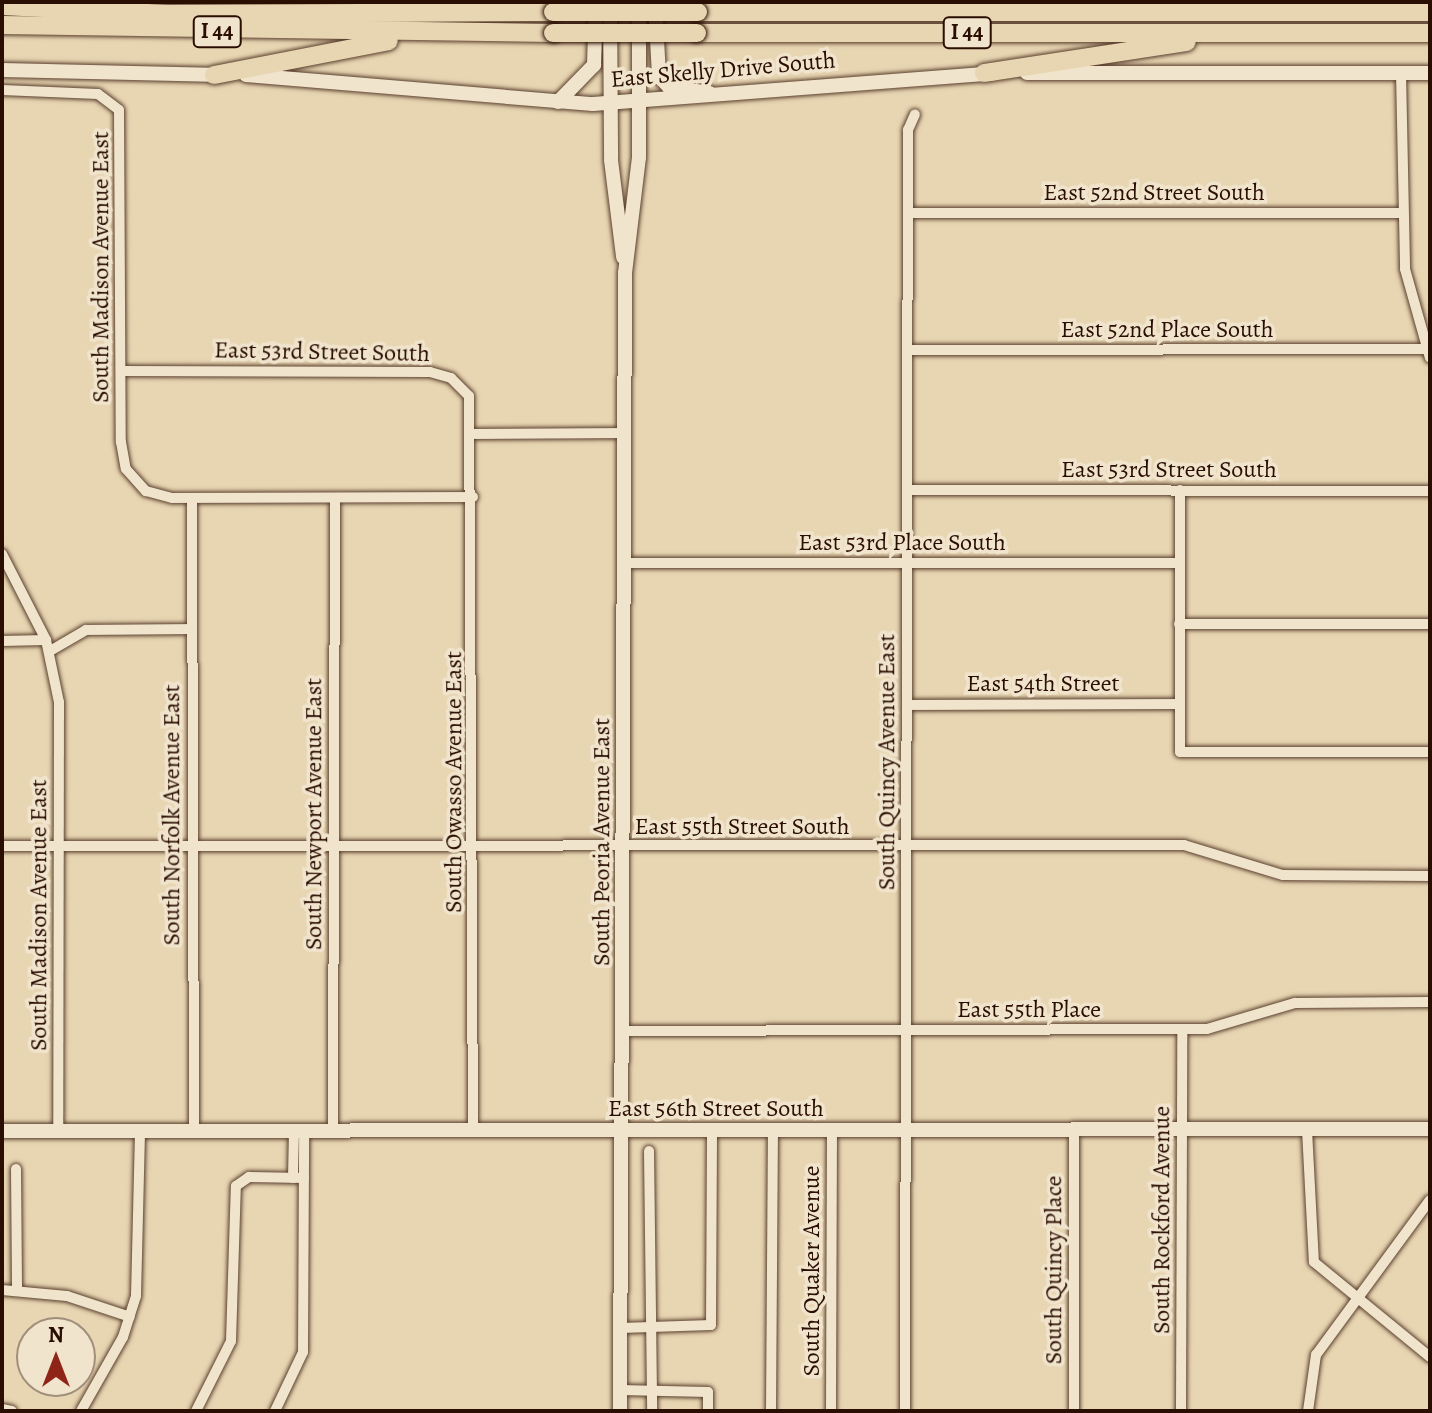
<!DOCTYPE html>
<html>
<head>
<meta charset="utf-8">
<style>
  body { margin:0 }
  #map { position:relative; width:1432px; height:1413px; overflow:hidden; background:#e8d5b2; font-family:Alegreya,serif }
  div>[style] { position:absolute }
  .roads { filter:drop-shadow(0 0 2px #5a402e) drop-shadow(0 0 2px #5a402e) }
  .street>* { height:10px; margin:-5px; padding:0 5px; transform-origin:5px; border-radius:5px; background:#f0e4cd }
  .secondary>* { height:14px; margin:-7px; padding:0 7px; transform-origin:7px; border-radius:7px; background:#f0e4cd }
  .highway>* { height:18px; margin:-9px; padding:0 9px; transform-origin:9px; border-radius:9px; background:#e8d5b2 }
  .bridges { filter:drop-shadow(0 0 2px #2b0e02) drop-shadow(0 0 2px #2b0e02) }
  .highway-bridge>* { height:18px; margin:-9px; padding:0 9px; transform-origin:9px; border-radius:9px; background:#e8d5b2 }
  span { translate:-50% -50%; white-space:nowrap; text-align:center; line-height:1.15; -webkit-text-stroke:7px #f0e4cd; paint-order:stroke }
  .shield-label span { padding:2px 6px; background:#f0e4cd; border:2px solid; border-radius:6px; -webkit-text-stroke-width:0 }
  .shield-label { font-size:22px; color:#2b0e02; font-weight:700 }
  .street-label { font-size:24px; color:#2b0e02 }
  .frame { position:absolute; inset:0; border:4px solid #2b0e02; pointer-events:none }
  .north { position:absolute; left:16px; top:1317px; width:80px; height:80px; box-sizing:border-box; background:#f0e4cd; border:2px solid #a18e7c; border-radius:50%; rotate:0deg; font-size:22px; font-weight:700; line-height:32px; text-align:center; color:#2b0e02 }
  .north::after { content:''; display:block; margin:auto; width:28px; height:36px; background:#8f2418; clip-path:polygon(50% 0,100% 100%,50% 72%,0 100%) }
</style>
</head>
<body>
<div id="map">
  <div class="roads">
    <div class="street">
      <i style="left:1401px;top:73px;width:196px;rotate:88.8deg"></i>
      <i style="left:1405px;top:269px;width:92px;rotate:74.3deg"></i>
      <i style="left:2px;top:90px;width:96px;rotate:2.4deg"></i>
      <i style="left:98px;top:94px;width:26px;rotate:37deg"></i>
      <i style="left:119px;top:110px;width:332px;rotate:89.7deg"></i>
      <i style="left:121px;top:442px;width:27px;rotate:80deg"></i>
      <i style="left:126px;top:469px;width:30px;rotate:48deg"></i>
      <i style="left:146px;top:491px;width:27px;rotate:15deg"></i>
      <i style="left:172px;top:498px;width:301px;rotate:-0.2deg"></i>
      <i style="left:908px;top:213px;width:493px"></i>
      <i style="left:908px;top:350px;width:519px;rotate:-0.11deg"></i>
      <i style="left:121px;top:371px;width:309px;rotate:0.2deg"></i>
      <i style="left:430px;top:372px;width:22px;rotate:16deg"></i>
      <i style="left:451px;top:378px;width:25px;rotate:45deg"></i>
      <i style="left:469px;top:396px;width:735px;rotate:89.69deg"></i>
      <i style="left:475px;top:434px;width:149px;rotate:-0.4deg"></i>
      <i style="left:908px;top:490px;width:522px;rotate:0.11deg"></i>
      <i style="left:1180px;top:490px;width:262px;rotate:90deg"></i>
      <i style="left:1180px;top:752px;width:250px"></i>
      <i style="left:192px;top:498px;width:633px;rotate:89.82deg"></i>
      <i style="left:2px;top:554px;width:97px;rotate:62.9deg"></i>
      <i style="left:46px;top:640px;width:63px;rotate:78.2deg"></i>
      <i style="left:59px;top:702px;width:429px;rotate:90.1deg"></i>
      <i style="left:625px;top:563px;width:554px"></i>
      <i style="left:1179px;top:624px;width:251px"></i>
      <i style="left:2px;top:641px;width:44px;rotate:-1.3deg"></i>
      <i style="left:50px;top:651px;width:42px;rotate:-30.3deg"></i>
      <i style="left:86px;top:630px;width:106px;rotate:-0.5deg"></i>
      <i style="left:907px;top:705px;width:272px;rotate:-0.2deg"></i>
      <i style="left:2px;top:846px;width:1182px;rotate:-0.05deg"></i>
      <i style="left:1184px;top:845px;width:103px;rotate:16.9deg"></i>
      <i style="left:1283px;top:875px;width:147px;rotate:0.4deg"></i>
      <i style="left:624px;top:1031px;width:583px;rotate:-0.2deg"></i>
      <i style="left:1207px;top:1029px;width:92px;rotate:-16.5deg"></i>
      <i style="left:1295px;top:1003px;width:135px;rotate:-0.4deg"></i>
      <i style="left:1307px;top:1130px;width:132px;rotate:87deg"></i>
      <i style="left:1314px;top:1262px;width:150px;rotate:39.3deg"></i>
      <i style="left:333px;top:1131px;width:633px;rotate:-89.82deg"></i>
      <i style="left:649px;top:1151px;width:260px;rotate:89.3deg"></i>
      <i style="left:16px;top:1169px;width:121px;rotate:89.5deg"></i>
      <i style="left:293px;top:1178px;width:47px;rotate:-88.8deg"></i>
      <i style="left:2px;top:1290px;width:65px;rotate:5.3deg"></i>
      <i style="left:67px;top:1296px;width:66px;rotate:18.4deg"></i>
      <i style="left:621px;top:1328px;width:90px;rotate:-1.9deg"></i>
      <i style="left:711px;top:1325px;width:194px;rotate:-89.7deg"></i>
      <i style="left:620px;top:1390px;width:88px;rotate:1.3deg"></i>
      <i style="left:708px;top:1392px;width:19px;rotate:90deg"></i>
      <i style="left:2px;top:1409px;width:10px;rotate:11deg"></i>
      <i style="left:81px;top:1411px;width:85px;rotate:-60.4deg"></i>
      <i style="left:123px;top:1337px;width:43px;rotate:-72.4deg"></i>
      <i style="left:136px;top:1296px;width:165px;rotate:-88.6deg"></i>
      <i style="left:196px;top:1411px;width:78px;rotate:-63.4deg"></i>
      <i style="left:231px;top:1341px;width:155px;rotate:-88.2deg"></i>
      <i style="left:236px;top:1186px;width:16px;rotate:-35deg"></i>
      <i style="left:249px;top:1177px;width:55px;rotate:1deg"></i>
      <i style="left:275px;top:1411px;width:65px;rotate:-64.6deg"></i>
      <i style="left:303px;top:1352px;width:221px;rotate:-89.7deg"></i>
      <i style="left:771px;top:1411px;width:280px;rotate:-89.6deg"></i>
      <i style="left:831px;top:1411px;width:280px;rotate:-89.8deg"></i>
      <i style="left:905px;top:1411px;width:1281px;rotate:-89.87deg"></i>
      <i style="left:908px;top:130px;width:17px;rotate:-66deg"></i>
      <i style="left:1074px;top:1411px;width:282px;rotate:-90deg"></i>
      <i style="left:1181px;top:1411px;width:381px;rotate:-89.8deg"></i>
      <i style="left:1308px;top:1411px;width:57px;rotate:-81.9deg"></i>
      <i style="left:1316px;top:1355px;width:192px;rotate:-53.7deg"></i>
    </div>
    <div class="secondary">
      <i style="left:610px;top:2px;width:158px;rotate:89.6deg"></i>
      <i style="left:611px;top:160px;width:98px;rotate:82.9deg"></i>
      <i style="left:655px;top:2px;width:74px;rotate:86.9deg"></i>
      <i style="left:659px;top:76px;width:15px;rotate:48deg"></i>
      <i style="left:669px;top:87px;width:41px;rotate:8.3deg"></i>
      <i style="left:2px;top:70px;width:219px;rotate:1.3deg"></i>
      <i style="left:1027px;top:73px;width:403px"></i>
      <i style="left:246px;top:75px;width:348px;rotate:4.8deg"></i>
      <i style="left:593px;top:104px;width:402px;rotate:-4.4deg"></i>
      <i style="left:558px;top:102px;width:52px;rotate:-45.8deg"></i>
      <i style="left:594px;top:65px;width:63px;rotate:-88.2deg"></i>
      <i style="left:2px;top:1131px;width:1428px;rotate:-0.08deg"></i>
      <i style="left:620px;top:1411px;width:1138px;rotate:-89.75deg"></i>
      <i style="left:625px;top:273px;width:117px;rotate:-83.1deg"></i>
      <i style="left:639px;top:157px;width:155px;rotate:-90deg"></i>
    </div>
    <div class="highway">
      <i style="left:2px;top:6px;width:166px;rotate:2.8deg"></i>
      <i style="left:168px;top:14px;width:385px;rotate:-0.3deg"></i>
      <i style="left:698px;top:12px;width:732px"></i>
      <i style="left:2px;top:25px;width:551px;rotate:0.83deg"></i>
      <i style="left:697px;top:33px;width:733px"></i>
      <i style="left:984px;top:73px;width:205px;rotate:-8.7deg"></i>
      <i style="left:214px;top:75px;width:178px;rotate:-11deg"></i>
    </div>
  </div>
  <div class="bridges">
    <div class="highway-bridge">
      <i style="left:553px;top:12px;width:145px"></i>
      <i style="left:553px;top:33px;width:144px"></i>
    </div>
  </div>
  <div class="shield-label">
    <span style="left:217px;top:32px">I 44</span>
    <span style="left:967px;top:33px">I 44</span>
  </div>
  <div class="street-label">
    <span style="left:723px;top:70px;rotate:-5deg">East Skelly Drive South</span>
    <span style="left:1154px;top:193px">East 52nd Street South</span>
    <span style="left:101px;top:267px;rotate:-90deg">South Madison Avenue East</span>
    <span style="left:1167px;top:330px">East 52nd Place South</span>
    <span style="left:322px;top:352px;rotate:1deg">East 53rd Street South</span>
    <span style="left:1169px;top:470px">East 53rd Street South</span>
    <span style="left:902px;top:543px">East 53rd Place South</span>
    <span style="left:1043px;top:684px">East 54th Street</span>
    <span style="left:887px;top:762px;rotate:-90deg">South Quincy Avenue East</span>
    <span style="left:454px;top:782px;rotate:-90deg">South Owasso Avenue East</span>
    <span style="left:314px;top:814px;rotate:-90deg">South Newport Avenue East</span>
    <span style="left:172px;top:815px;rotate:-90deg">South Norfolk Avenue East</span>
    <span style="left:742px;top:827px">East 55th Street South</span>
    <span style="left:602px;top:842px;rotate:-90deg">South Peoria Avenue East</span>
    <span style="left:39px;top:915px;rotate:-90deg">South Madison Avenue East</span>
    <span style="left:1029px;top:1010px">East 55th Place</span>
    <span style="left:716px;top:1109px">East 56th Street South</span>
    <span style="left:1162px;top:1220px;rotate:-90deg">South Rockford Avenue</span>
    <span style="left:1054px;top:1270px;rotate:-90deg">South Quincy Place</span>
    <span style="left:812px;top:1271px;rotate:-90deg">South Quaker Avenue</span>
  </div>
  <div class="frame"></div>
  <div class="north">N</div>
</div>
</body>
</html>
